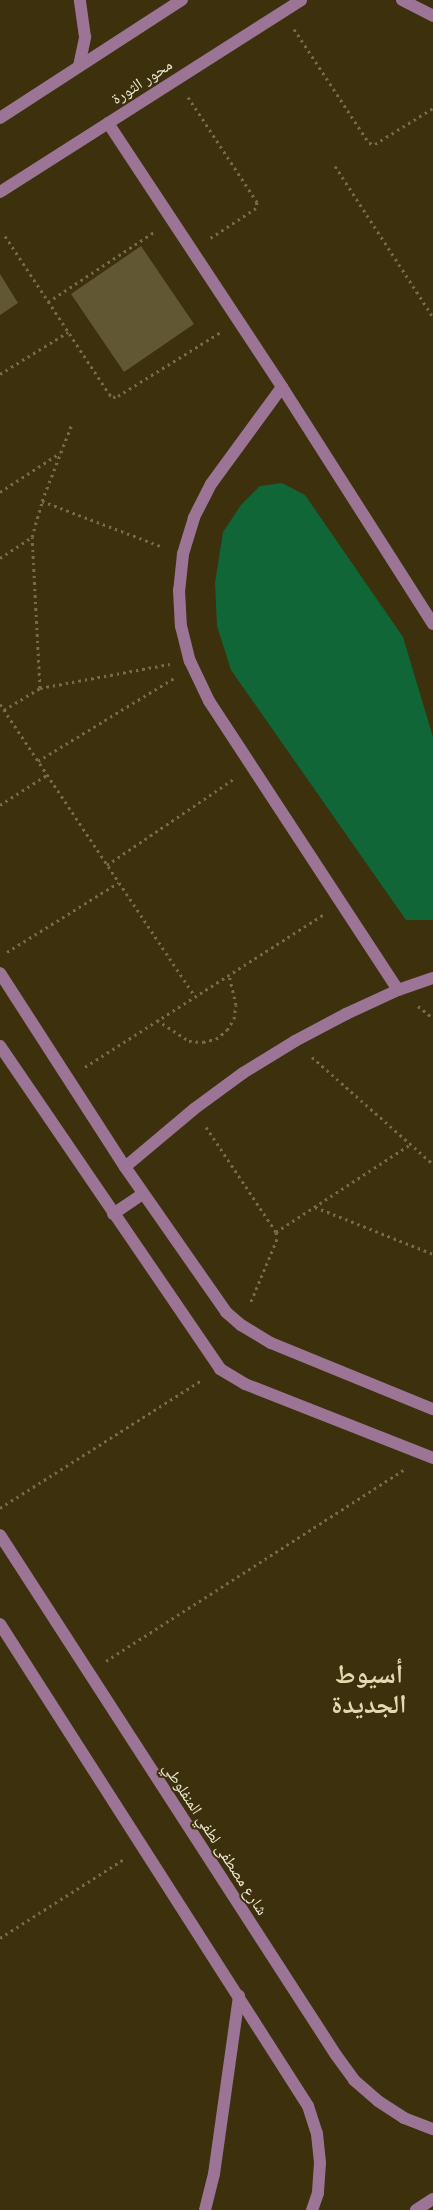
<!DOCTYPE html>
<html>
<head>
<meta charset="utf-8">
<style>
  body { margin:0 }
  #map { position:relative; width:433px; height:2210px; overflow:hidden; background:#3c310c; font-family:Raleway,"Noto Naskh Arabic",sans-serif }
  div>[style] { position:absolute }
  .green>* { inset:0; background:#106636 }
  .building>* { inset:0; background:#625733 }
  .path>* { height:3px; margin-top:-1.5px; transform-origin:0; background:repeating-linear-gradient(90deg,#756c4c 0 2.5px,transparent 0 6.5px) }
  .minor>* { height:12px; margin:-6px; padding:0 6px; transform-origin:6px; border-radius:6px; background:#9c7495 }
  span { translate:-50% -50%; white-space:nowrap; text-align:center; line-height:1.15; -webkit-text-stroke:4px #3c310c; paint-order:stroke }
  .street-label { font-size:16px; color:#ece6d2 }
  .town-label { font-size:26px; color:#e4d8b0; font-weight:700 }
</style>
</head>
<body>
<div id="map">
  <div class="green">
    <i style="clip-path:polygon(282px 483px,305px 495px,403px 637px,433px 737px,433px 920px,406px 920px,231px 670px,217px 626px,215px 583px,223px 532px,241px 505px,260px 486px)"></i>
  </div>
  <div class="building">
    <i style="clip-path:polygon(141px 246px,194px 324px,124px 372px,71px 294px)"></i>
    <i style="clip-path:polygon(0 274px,18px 303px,0 315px)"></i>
  </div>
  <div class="path">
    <i style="left:294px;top:29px;width:136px;rotate:56.7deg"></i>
    <i style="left:369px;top:143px;width:6px;rotate:9deg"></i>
    <i style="left:375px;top:144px;width:68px;rotate:-31.8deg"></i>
    <i style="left:188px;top:97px;width:126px;rotate:56.7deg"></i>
    <i style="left:257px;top:202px;width:6px;rotate:99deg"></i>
    <i style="left:256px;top:208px;width:56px;rotate:146.6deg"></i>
    <i style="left:335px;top:166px;width:180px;rotate:57deg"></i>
    <i style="left:5px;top:236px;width:189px;rotate:56.6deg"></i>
    <i style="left:109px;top:394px;width:5px;rotate:37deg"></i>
    <i style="left:113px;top:397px;width:5px;rotate:-11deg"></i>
    <i style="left:118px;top:396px;width:121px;rotate:-31.9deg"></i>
    <i style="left:48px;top:302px;width:127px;rotate:-33.4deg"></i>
    <i style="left:0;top:374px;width:80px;rotate:-31.7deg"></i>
    <i style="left:0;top:492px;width:72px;rotate:-33deg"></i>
    <i style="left:42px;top:501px;width:129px;rotate:20.8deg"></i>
    <i style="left:0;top:558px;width:38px;rotate:-33deg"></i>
    <i style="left:40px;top:688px;width:151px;rotate:-93deg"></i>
    <i style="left:32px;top:537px;width:37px;rotate:-74deg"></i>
    <i style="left:42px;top:501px;width:83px;rotate:-68.7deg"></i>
    <i style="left:0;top:704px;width:351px;rotate:56.3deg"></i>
    <i style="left:4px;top:710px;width:42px;rotate:-31.4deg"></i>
    <i style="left:40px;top:688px;width:132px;rotate:-10.5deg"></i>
    <i style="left:38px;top:761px;width:159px;rotate:-31.4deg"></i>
    <i style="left:0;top:805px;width:56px;rotate:-32.6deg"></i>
    <i style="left:107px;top:865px;width:155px;rotate:-34.2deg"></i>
    <i style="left:7px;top:952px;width:131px;rotate:-31.9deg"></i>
    <i style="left:418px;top:1006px;width:19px;rotate:39deg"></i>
    <i style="left:157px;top:1020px;width:38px;rotate:33deg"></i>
    <i style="left:189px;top:1041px;width:14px;rotate:4deg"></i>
    <i style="left:203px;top:1042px;width:13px;rotate:-13deg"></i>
    <i style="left:216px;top:1039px;width:14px;rotate:-39deg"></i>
    <i style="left:227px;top:1030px;width:13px;rotate:-58deg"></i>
    <i style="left:234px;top:1019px;width:14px;rotate:-82deg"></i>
    <i style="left:236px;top:1005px;width:32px;rotate:-103deg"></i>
    <i style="left:312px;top:1057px;width:162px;rotate:41.5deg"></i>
    <i style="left:85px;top:1067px;width:284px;rotate:-32.6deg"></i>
    <i style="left:206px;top:1127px;width:126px;rotate:56.3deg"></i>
    <i style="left:276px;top:1232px;width:7px;rotate:82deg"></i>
    <i style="left:277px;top:1239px;width:70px;rotate:112.6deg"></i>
    <i style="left:315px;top:1207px;width:127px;rotate:21.7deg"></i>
    <i style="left:276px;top:1232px;width:161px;rotate:-33.1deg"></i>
    <i style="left:0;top:1508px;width:239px;rotate:-32.4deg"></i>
    <i style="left:106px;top:1661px;width:354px;rotate:-32.7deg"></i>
    <i style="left:0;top:1938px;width:147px;rotate:-32.5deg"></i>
  </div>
  <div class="minor">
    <i style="left:402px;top:0;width:35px;rotate:27deg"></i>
    <i style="left:79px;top:66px;width:30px;rotate:-78deg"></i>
    <i style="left:85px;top:37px;width:37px;rotate:-98deg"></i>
    <i style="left:0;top:118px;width:217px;rotate:-33deg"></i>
    <i style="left:108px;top:123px;width:316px;rotate:56.6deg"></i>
    <i style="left:282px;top:387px;width:281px;rotate:57.5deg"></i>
    <i style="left:0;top:192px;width:357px;rotate:-32.5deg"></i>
    <i style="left:282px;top:387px;width:120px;rotate:126.2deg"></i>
    <i style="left:211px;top:484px;width:38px;rotate:117deg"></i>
    <i style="left:194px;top:518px;width:38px;rotate:107deg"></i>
    <i style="left:183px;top:554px;width:36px;rotate:96deg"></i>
    <i style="left:179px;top:590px;width:36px;rotate:87deg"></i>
    <i style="left:181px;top:626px;width:36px;rotate:76deg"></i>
    <i style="left:190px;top:661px;width:44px;rotate:64.6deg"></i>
    <i style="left:209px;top:701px;width:345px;rotate:56.8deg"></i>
    <i style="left:0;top:973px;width:231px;rotate:57.2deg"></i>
    <i style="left:125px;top:1167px;width:177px;rotate:55.1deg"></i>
    <i style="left:226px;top:1312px;width:20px;rotate:41deg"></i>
    <i style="left:241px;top:1325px;width:35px;rotate:31deg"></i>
    <i style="left:271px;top:1343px;width:175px;rotate:22.2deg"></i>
    <i style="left:0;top:1046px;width:391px;rotate:55.7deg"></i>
    <i style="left:220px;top:1369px;width:29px;rotate:31deg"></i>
    <i style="left:245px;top:1384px;width:202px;rotate:21.5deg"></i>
    <i style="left:125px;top:1167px;width:90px;rotate:-40deg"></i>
    <i style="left:194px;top:1109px;width:61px;rotate:-36.3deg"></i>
    <i style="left:243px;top:1073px;width:61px;rotate:-31.6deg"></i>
    <i style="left:295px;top:1041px;width:58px;rotate:-27.9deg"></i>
    <i style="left:346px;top:1014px;width:57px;rotate:-24.8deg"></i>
    <i style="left:398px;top:990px;width:37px;rotate:-19deg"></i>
    <i style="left:113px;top:1214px;width:36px;rotate:-34deg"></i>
    <i style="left:0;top:1535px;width:619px;rotate:57.13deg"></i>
    <i style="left:336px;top:2055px;width:31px;rotate:54deg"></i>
    <i style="left:354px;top:2080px;width:32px;rotate:41deg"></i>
    <i style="left:378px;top:2101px;width:31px;rotate:33deg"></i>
    <i style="left:404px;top:2118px;width:31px;rotate:21deg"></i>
    <i style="left:0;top:1624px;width:572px;rotate:57.42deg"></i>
    <i style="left:308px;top:2106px;width:29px;rotate:72deg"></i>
    <i style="left:317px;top:2134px;width:29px;rotate:84deg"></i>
    <i style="left:320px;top:2163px;width:30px;rotate:94deg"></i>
    <i style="left:318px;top:2193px;width:18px;rotate:109deg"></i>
    <i style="left:205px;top:2210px;width:37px;rotate:-76deg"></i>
    <i style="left:214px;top:2174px;width:180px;rotate:-82deg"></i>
    <i style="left:416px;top:2210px;width:20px;rotate:-33deg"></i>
  </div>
  <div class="street-label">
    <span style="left:142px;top:82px;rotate:-33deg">محور الثورة</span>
    <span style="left:215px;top:1839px;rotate:57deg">شارع مصطفى لطفي المنفلوطي</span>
  </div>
  <div class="town-label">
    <span style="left:369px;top:1690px">أسيوط<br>الجديدة</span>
  </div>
</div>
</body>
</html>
